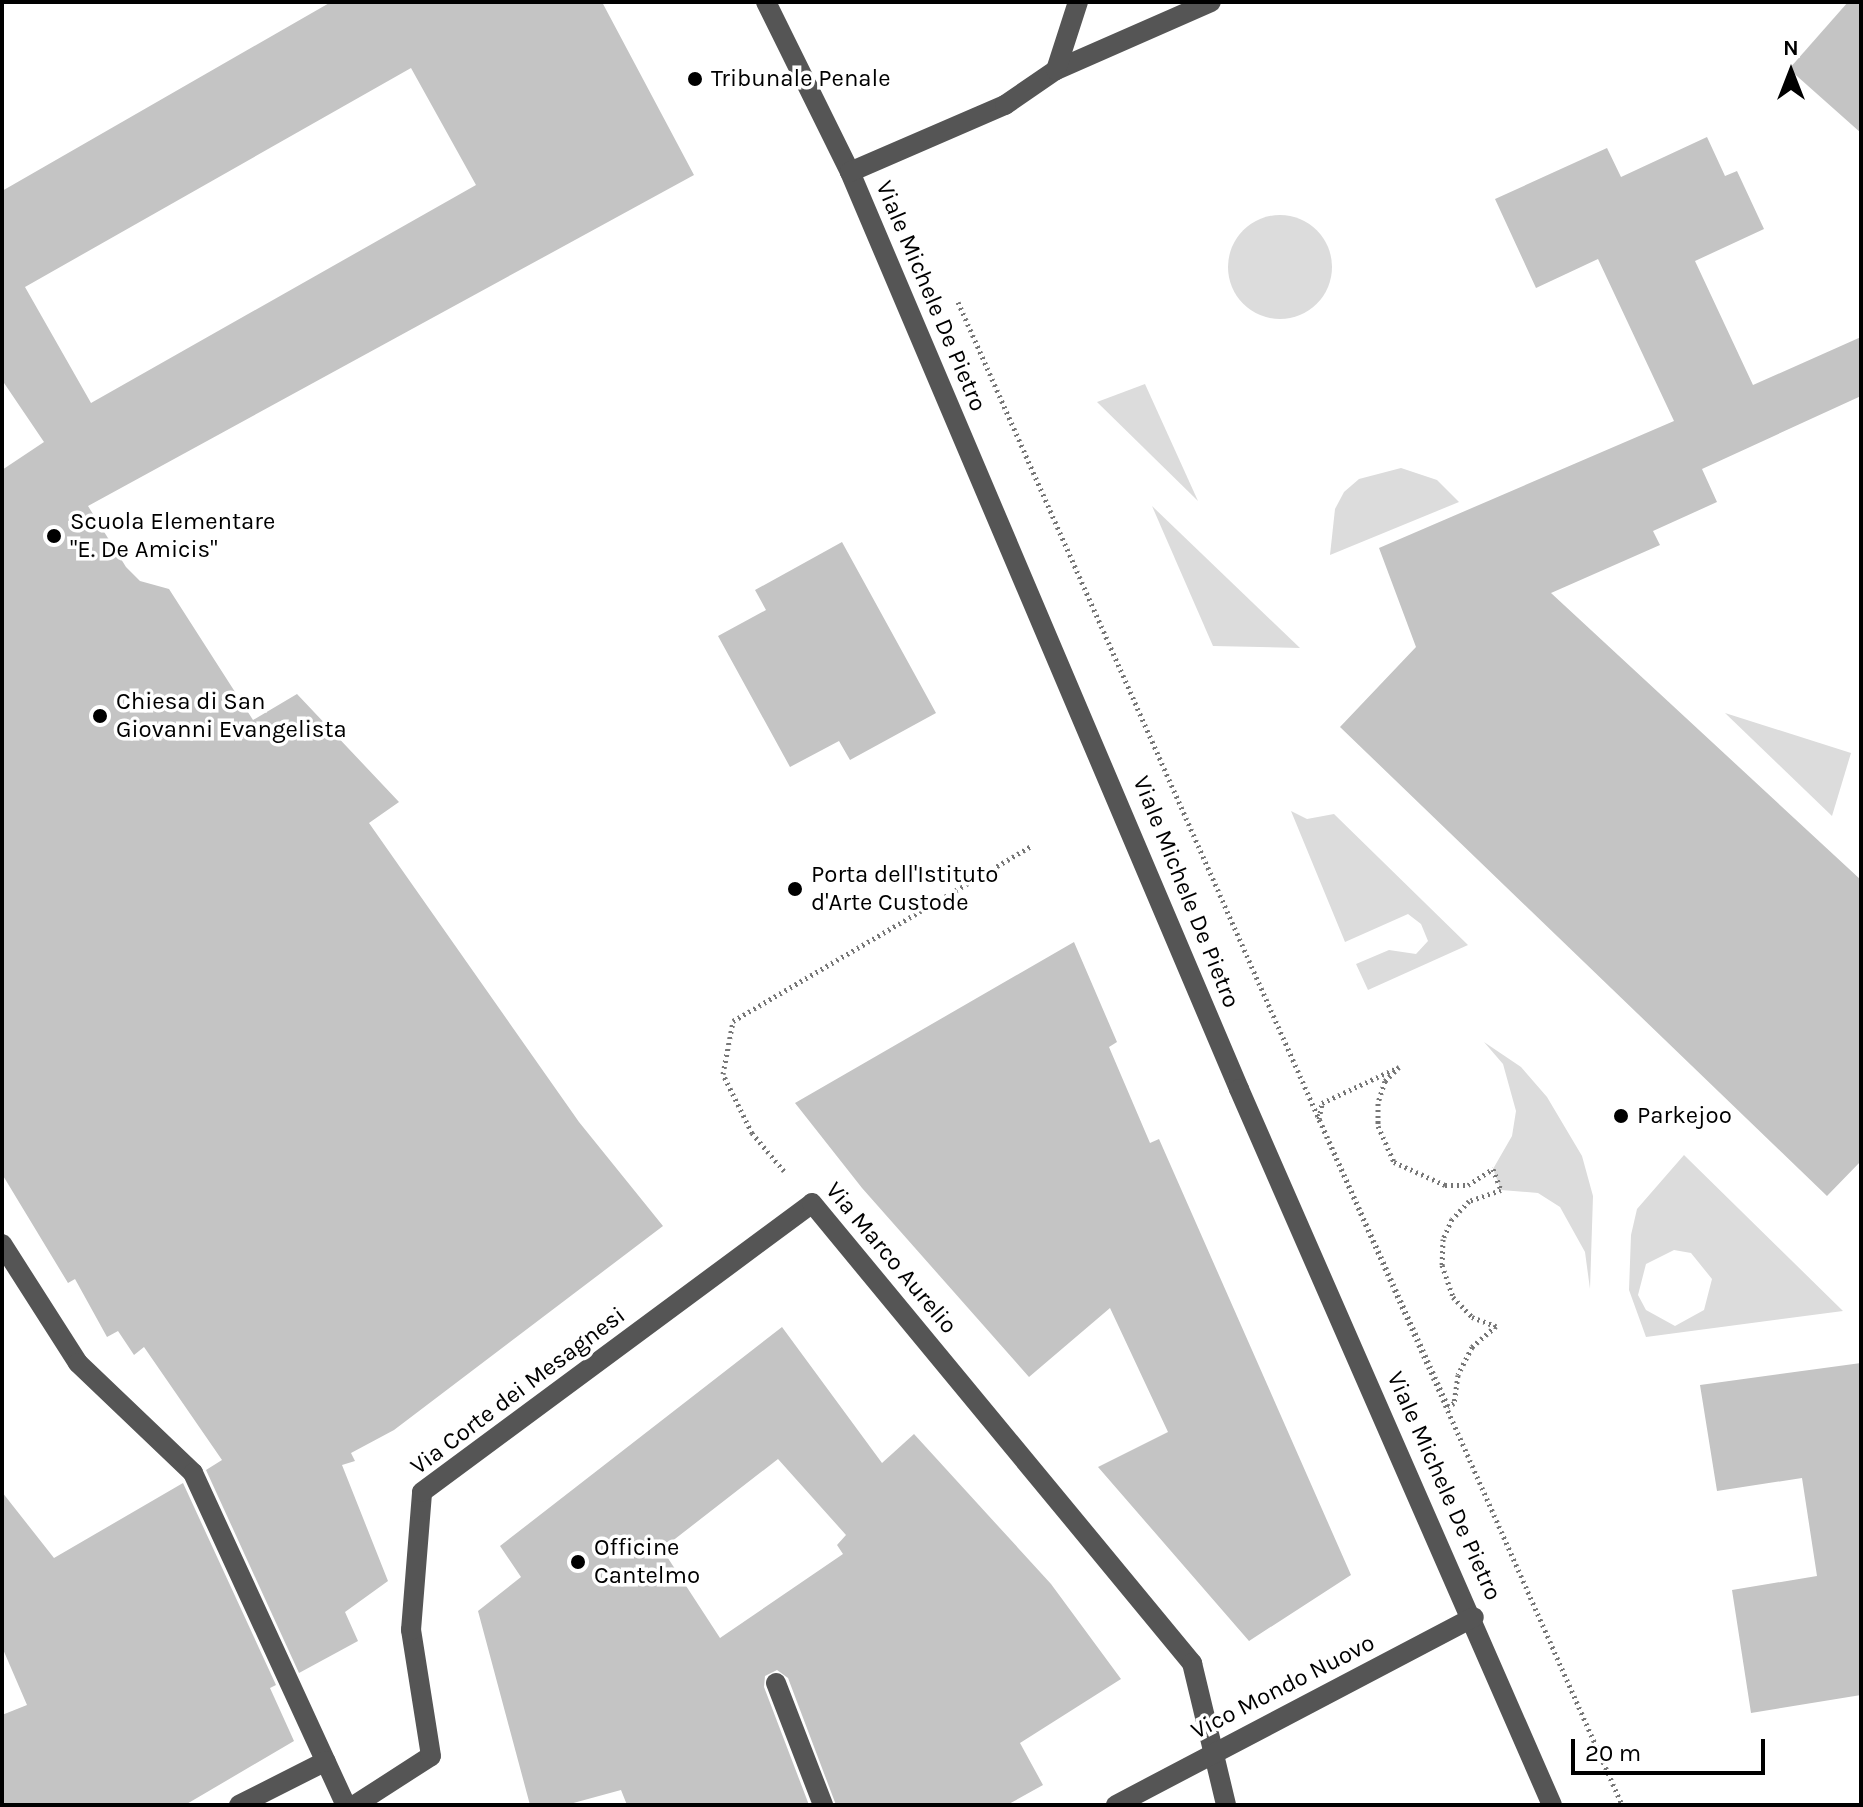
<!DOCTYPE html>
<html>
<head>
<meta charset="utf-8">
<style>
  body { margin:0 }
  #map { position:relative; width:1863px; height:1807px; overflow:hidden; background:#fff; font-family:Karla,sans-serif }
  div>[style] { position:absolute }
  .green>* { inset:0; background:#dcdcdc }
  .round { border-radius:50% }
  .building>* { inset:0; background:#c4c4c4 }
  .path>* { height:5px; margin-top:-2.5px; transform-origin:0; background:repeating-linear-gradient(90deg,#777 0 2px,transparent 0 6px) }
  .minor>* { height:20px; margin:-10px; padding:0 10px; transform-origin:10px; border-radius:10px; background:#555 }
  .dots>* { width:22px; height:22px; translate:-50% -50%; box-sizing:border-box; border:4px solid #fff; border-radius:50% }
  span { translate:-50% -50%; white-space:nowrap; text-align:center; line-height:1.15; -webkit-text-stroke:7px #fff; paint-order:stroke }
  .poi-label { font-size:24px; color:#000 }
  .left { translate:0 -50%; text-align:left }
  .street-label { font-size:24px; color:#000 }
  .frame { position:absolute; inset:0; border:4px solid #000; pointer-events:none }
  .north { position:absolute; left:1751px; top:32px; width:80px; height:80px; -webkit-text-stroke:6px #fff; paint-order:stroke; rotate:0deg; font-size:22px; font-weight:700; line-height:32px; text-align:center; color:#000 }
  .north::after { content:''; display:block; margin:auto; width:28px; height:36px; background:#000; clip-path:polygon(50% 0,100% 100%,50% 72%,0 100%) }
  .scale { position:absolute; left:1571px; top:1739px; width:194px; height:36px; box-sizing:border-box; border:4px solid #000; border-top:0; padding-left:10px; font-size:24px; line-height:28px; white-space:nowrap; color:#000; -webkit-text-stroke:6px #fff; paint-order:stroke }
</style>
</head>
<body>
<div id="map">
  <div class="green">
    <i class="round" style="left:1228px;top:215px;width:104px;height:104px"></i>
    <i style="clip-path:polygon(1145px 384px,1198px 501px,1097px 402px)"></i>
    <i style="clip-path:polygon(1401px 468px,1437px 480px,1459px 502px,1330px 555px,1335px 509px,1344px 492px,1359px 479px)"></i>
    <i style="clip-path:polygon(1152px 506px,1300px 648px,1213px 646px)"></i>
    <i style="clip-path:polygon(1725px 713px,1851px 753px,1832px 816px)"></i>
    <i style="clip-path:polygon(1291px 811px,1307px 819px,1334px 814px,1468px 945px,1368px 990px,1356px 964px,1389px 950px,1416px 954px,1428px 941px,1421px 924px,1408px 914px,1345px 942px)"></i>
    <i style="clip-path:polygon(1484px 1042px,1521px 1067px,1547px 1097px,1582px 1156px,1593px 1196px,1590px 1289px,1585px 1252px,1560px 1207px,1538px 1193px,1501px 1190px,1493px 1169px,1512px 1136px,1516px 1111px,1503px 1064px)"></i>
    <i style="clip-path:polygon(evenodd,1684px 1155px,1843px 1311px,1646px 1337px,1629px 1290px,1631px 1235px,1637px 1209px,1684px 1155px,1674px 1250px,1691px 1253px,1712px 1279px,1704px 1310px,1675px 1326px,1646px 1310px,1638px 1295px,1646px 1264px,1674px 1250px)"></i>
  </div>
  <div class="building">
    <i style="clip-path:polygon(evenodd,331px 2px,602px 2px,694px 175px,88px 506px,126px 567px,140px 581px,169px 589px,253px 720px,297px 694px,399px 802px,369px 823px,579px 1122px,663px 1226px,394px 1430px,351px 1453px,355px 1461px,342px 1465px,388px 1581px,345px 1612px,358px 1641px,299px 1673px,206px 1470px,222px 1460px,144px 1347px,134px 1355px,118px 1331px,107px 1337px,75px 1279px,68px 1283px,2px 1174px,2px 470px,44px 442px,2px 380px,2px 191px,331px 2px,411px 68px,476px 185px,91px 403px,25px 287px,411px 68px)"></i>
    <i style="clip-path:polygon(1848px 2px,1861px 2px,1861px 133px,1789px 69px)"></i>
    <i style="clip-path:polygon(1707px 137px,1725px 176px,1737px 171px,1764px 229px,1695px 261px,1753px 385px,1861px 337px,1861px 396px,1702px 469px,1717px 502px,1653px 531px,1660px 545px,1551px 593px,1861px 880px,1861px 1161px,1827px 1196px,1340px 727px,1416px 647px,1379px 548px,1674px 421px,1598px 259px,1536px 288px,1495px 199px,1607px 148px,1621px 177px)"></i>
    <i style="clip-path:polygon(842px 542px,936px 713px,850px 760px,839px 741px,790px 767px,718px 636px,766px 610px,755px 590px)"></i>
    <i style="clip-path:polygon(1074px 942px,1117px 1042px,1109px 1047px,1150px 1143px,1159px 1139px,1351px 1575px,1249px 1641px,1098px 1467px,1168px 1432px,1110px 1308px,1029px 1377px,862px 1188px,795px 1103px)"></i>
    <i style="clip-path:polygon(evenodd,782px 1327px,882px 1463px,914px 1434px,1051px 1584px,1121px 1679px,1020px 1743px,1043px 1785px,1007px 1805px,836px 1805px,788px 1678px,777px 1670px,765px 1676px,764px 1687px,809px 1805px,627px 1805px,621px 1790px,566px 1805px,530px 1805px,478px 1611px,521px 1577px,500px 1546px,782px 1327px,778px 1459px,846px 1535px,837px 1545px,843px 1554px,720px 1638px,662px 1549px,778px 1459px)"></i>
    <i style="clip-path:polygon(1861px 1363px,1861px 1695px,1751px 1713px,1732px 1590px,1817px 1576px,1802px 1478px,1717px 1491px,1700px 1385px)"></i>
    <i style="clip-path:polygon(183px 1483px,276px 1685px,270px 1688px,294px 1741px,185px 1805px,2px 1805px,2px 1715px,27px 1705px,2px 1647px,2px 1492px,54px 1558px)"></i>
  </div>
  <div class="path">
    <i style="left:958px;top:302px;width:1643px;rotate:66.16deg"></i>
    <i style="left:1399px;top:1067px;width:20px;rotate:135deg"></i>
    <i style="left:1385px;top:1081px;width:23px;rotate:108deg"></i>
    <i style="left:1378px;top:1103px;width:23px;rotate:90deg"></i>
    <i style="left:1378px;top:1126px;width:39px;rotate:66deg"></i>
    <i style="left:1394px;top:1162px;width:56px;rotate:24.3deg"></i>
    <i style="left:1445px;top:1185px;width:23px"></i>
    <i style="left:1468px;top:1185px;width:30px;rotate:-33deg"></i>
    <i style="left:1493px;top:1169px;width:22px;rotate:69deg"></i>
    <i style="left:1501px;top:1190px;width:34px;rotate:161deg"></i>
    <i style="left:1469px;top:1201px;width:25px;rotate:133deg"></i>
    <i style="left:1452px;top:1219px;width:22px;rotate:114deg"></i>
    <i style="left:1443px;top:1239px;width:26px;rotate:92deg"></i>
    <i style="left:1442px;top:1265px;width:34px;rotate:71deg"></i>
    <i style="left:1453px;top:1297px;width:28px;rotate:46deg"></i>
    <i style="left:1472px;top:1317px;width:26px;rotate:21deg"></i>
    <i style="left:1496px;top:1326px;width:32px;rotate:139deg"></i>
    <i style="left:1472px;top:1347px;width:31px;rotate:117deg"></i>
    <i style="left:1458px;top:1375px;width:28px;rotate:98deg"></i>
    <i style="left:1454px;top:1403px;width:7px;rotate:153deg"></i>
    <i style="left:1448px;top:1406px;width:315px;rotate:-114.2deg"></i>
    <i style="left:1319px;top:1119px;width:16px;rotate:-79deg"></i>
    <i style="left:1322px;top:1103px;width:85px;rotate:-25.1deg"></i>
    <i style="left:784px;top:1171px;width:50px;rotate:-130.1deg"></i>
    <i style="left:752px;top:1133px;width:66px;rotate:-116.2deg"></i>
    <i style="left:723px;top:1074px;width:54px;rotate:-79.3deg"></i>
    <i style="left:733px;top:1021px;width:346px;rotate:-30.4deg"></i>
  </div>
  <div class="minor">
    <i style="left:766px;top:2px;width:190px;rotate:63.7deg"></i>
    <i style="left:850px;top:172px;width:996px;rotate:67.01deg"></i>
    <i style="left:1239px;top:1089px;width:781px;rotate:66.39deg"></i>
    <i style="left:1056px;top:70px;width:169px;rotate:-23.7deg"></i>
    <i style="left:850px;top:172px;width:169px;rotate:-23.4deg"></i>
    <i style="left:1005px;top:105px;width:62px;rotate:-34.5deg"></i>
    <i style="left:1056px;top:70px;width:71px;rotate:-72.1deg"></i>
    <i style="left:2px;top:1244px;width:141px;rotate:57.4deg"></i>
    <i style="left:78px;top:1363px;width:159px;rotate:43.7deg"></i>
    <i style="left:193px;top:1473px;width:366px;rotate:65.3deg"></i>
    <i style="left:776px;top:1683px;width:131px;rotate:68.9deg"></i>
    <i style="left:239px;top:1805px;width:97px;rotate:-26.8deg"></i>
    <i style="left:355px;top:1805px;width:90px;rotate:-32.8deg"></i>
    <i style="left:431px;top:1756px;width:128px;rotate:-99deg"></i>
    <i style="left:411px;top:1630px;width:138px;rotate:-85.4deg"></i>
    <i style="left:422px;top:1492px;width:485px;rotate:-36.5deg"></i>
    <i style="left:812px;top:1203px;width:597px;rotate:50.44deg"></i>
    <i style="left:1192px;top:1663px;width:146px;rotate:76.5deg"></i>
    <i style="left:1116px;top:1805px;width:404px;rotate:-27.7deg"></i>
  </div>
  <div class="dots">
    <i style="left:695px;top:79px;background:#000"></i>
    <i style="left:54px;top:536px;background:#000"></i>
    <i style="left:100px;top:716px;background:#000"></i>
    <i style="left:795px;top:889px;background:#000"></i>
    <i style="left:1621px;top:1116px;background:#000"></i>
    <i style="left:578px;top:1562px;background:#000"></i>
  </div>
  <div class="poi-label">
    <span class="left" style="left:711px;top:79px">Tribunale Penale</span>
    <span class="left" style="left:70px;top:536px">Scuola Elementare<br>"E. De Amicis"</span>
    <span class="left" style="left:116px;top:716px">Chiesa di San<br>Giovanni Evangelista</span>
    <span class="left" style="left:811px;top:889px">Porta dell'Istituto<br>d'Arte Custode</span>
    <span class="left" style="left:1637px;top:1116px">Parkejoo</span>
    <span class="left" style="left:594px;top:1562px">Officine<br>Cantelmo</span>
  </div>
  <div class="street-label">
    <span style="left:931px;top:296px;rotate:67deg">Viale Michele De Pietro</span>
    <span style="left:1186px;top:892px;rotate:68deg">Viale Michele De Pietro</span>
    <span style="left:891px;top:1258px;rotate:50deg">Via Marco Aurelio</span>
    <span style="left:518px;top:1391px;rotate:-37deg">Via Corte dei Mesagnesi</span>
    <span style="left:1444px;top:1486px;rotate:66deg">Viale Michele De Pietro</span>
    <span style="left:1283px;top:1687px;rotate:-27deg">Vico Mondo Nuovo</span>
  </div>
  <div class="frame"></div>
  <div class="north">N</div>
  <div class="scale">20 m</div>
</div>
</body>
</html>
